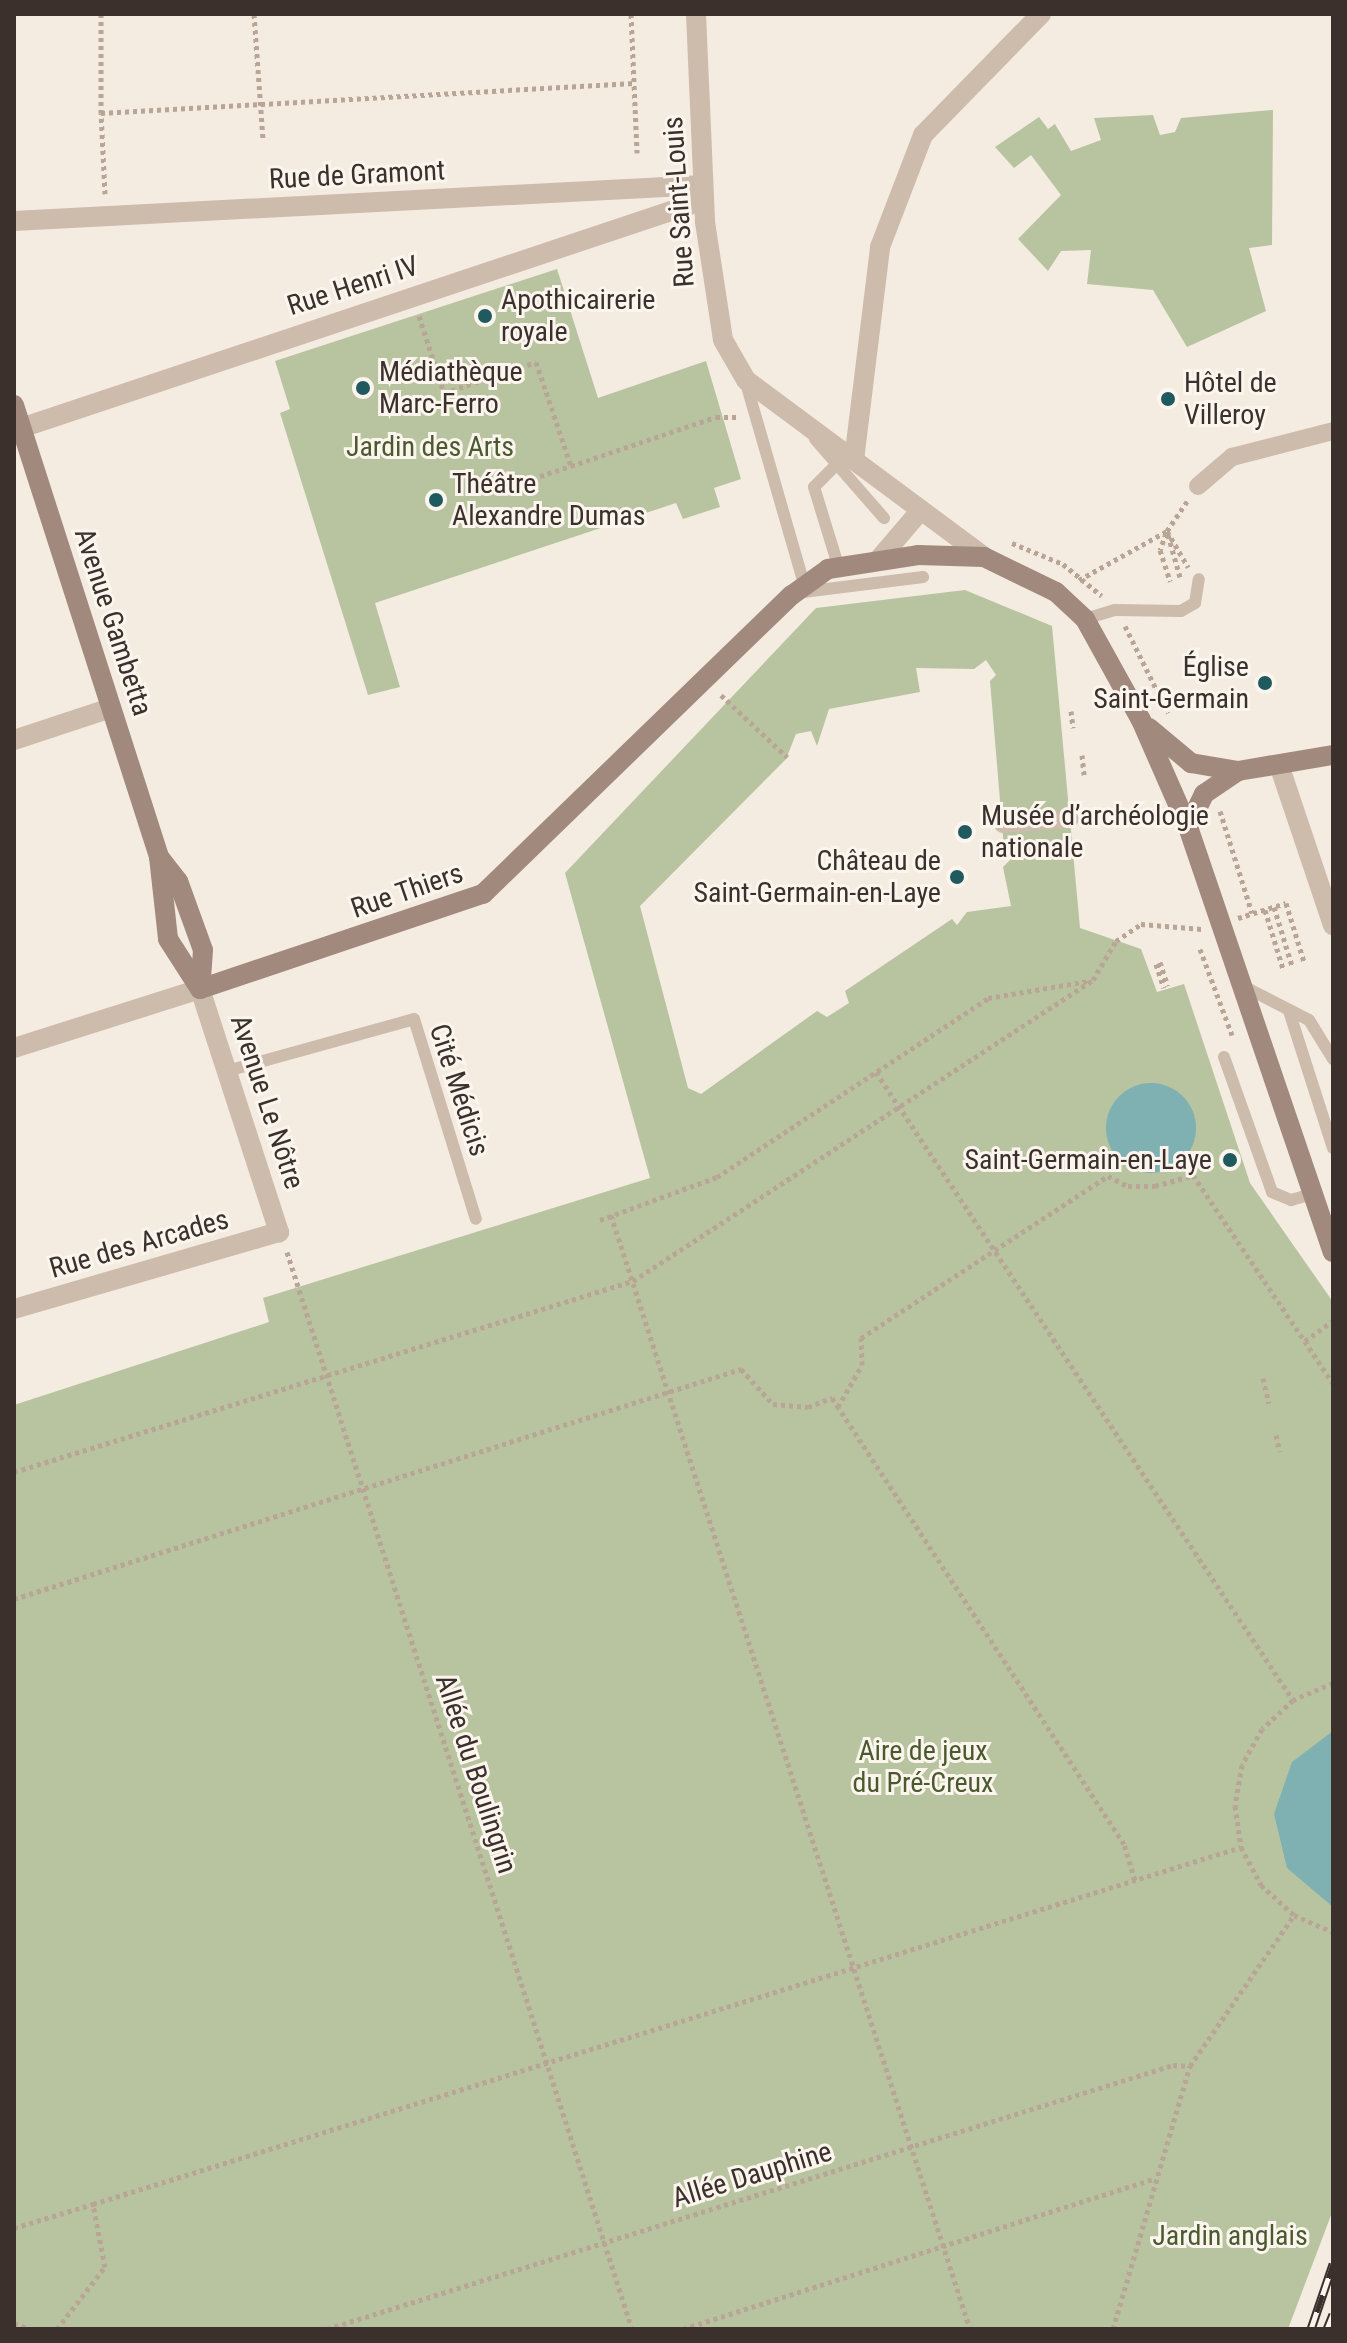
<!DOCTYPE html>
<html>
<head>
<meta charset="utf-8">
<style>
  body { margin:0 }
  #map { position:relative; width:1347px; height:2343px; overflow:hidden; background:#f4ebe1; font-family:"Roboto Condensed",sans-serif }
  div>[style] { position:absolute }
  .green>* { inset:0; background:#b8c4a0 }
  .water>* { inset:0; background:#7fb0b2 }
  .round { border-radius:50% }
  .path>* { height:5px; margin-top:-2.5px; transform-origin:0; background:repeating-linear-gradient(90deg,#b9a596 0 4px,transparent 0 8px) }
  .service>* { height:12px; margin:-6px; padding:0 6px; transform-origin:6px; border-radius:6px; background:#cdbbac }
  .pedestrian>* { height:18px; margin:-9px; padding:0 9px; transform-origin:9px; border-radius:9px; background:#cdbbac }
  .minor>* { height:20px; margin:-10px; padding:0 10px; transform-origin:10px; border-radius:10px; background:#cdbbac }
  .tertiary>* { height:20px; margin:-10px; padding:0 10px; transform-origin:10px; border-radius:10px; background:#cdbbac }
  .secondary>* { height:20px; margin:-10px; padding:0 10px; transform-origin:10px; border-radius:10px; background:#a18a7d }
  .rail>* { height:9px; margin-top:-4.5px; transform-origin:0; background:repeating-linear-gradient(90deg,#fbf5ee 0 18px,#3b302b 0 36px); box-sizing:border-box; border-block:2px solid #3b302b }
  .dots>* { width:22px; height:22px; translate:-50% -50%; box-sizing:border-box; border:4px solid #fbf5ee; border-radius:50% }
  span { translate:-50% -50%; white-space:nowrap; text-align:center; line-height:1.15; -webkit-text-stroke:6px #fbf5ee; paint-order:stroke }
  .street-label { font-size:28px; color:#3b302b }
  .poi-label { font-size:28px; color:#3b302b }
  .left { translate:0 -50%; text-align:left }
  .right { translate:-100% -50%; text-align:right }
  .park-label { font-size:28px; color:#4a5a2e }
  .frame { position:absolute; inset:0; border:16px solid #3b302b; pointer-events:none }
</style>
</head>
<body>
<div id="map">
  <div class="green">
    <i style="clip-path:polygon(1273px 110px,1272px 245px,1249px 248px,1266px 311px,1187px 347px,1153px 290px,1087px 284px,1091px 250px,1061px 251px,1048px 271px,1018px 239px,1061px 195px,1031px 155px,1014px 168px,995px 147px,1039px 117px,1048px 129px,1055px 124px,1071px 151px,1101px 140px,1094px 118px,1153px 115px,1160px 135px,1175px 132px,1181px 118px)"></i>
    <i style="clip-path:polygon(557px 269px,598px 398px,706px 361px,741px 479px,714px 488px,720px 507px,683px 519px,676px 503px,375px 603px,400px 687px,368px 695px,280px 413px,290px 409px,275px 361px)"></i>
    <i style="clip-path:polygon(evenodd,965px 590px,1052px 626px,1080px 928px,1141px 949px,1157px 992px,1184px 984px,1250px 1183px,1333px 1302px,1333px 2210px,1288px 2329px,14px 2329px,14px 1405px,269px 1322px,263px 1298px,650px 1178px,565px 873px,816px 608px,965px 590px,986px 660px,996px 675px,990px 681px,1004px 848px,1013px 857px,1003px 867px,1011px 906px,967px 912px,957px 925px,952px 919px,845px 991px,849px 1003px,827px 1017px,817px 1011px,701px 1094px,688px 1088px,640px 906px,786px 759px,796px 734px,811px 731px,817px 746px,829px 709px,920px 692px,916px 668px,974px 669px,986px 660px)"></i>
  </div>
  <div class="water">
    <i class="round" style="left:1106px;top:1083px;width:90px;height:90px"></i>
    <i style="clip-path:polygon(1333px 1731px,1333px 1907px,1287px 1868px,1274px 1814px,1292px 1762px)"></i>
  </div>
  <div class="path">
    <i style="left:101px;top:14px;width:99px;rotate:90deg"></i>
    <i style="left:254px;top:14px;width:125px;rotate:85.9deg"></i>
    <i style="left:631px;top:14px;width:139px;rotate:87.5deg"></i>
    <i style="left:105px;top:194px;width:81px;rotate:-92.8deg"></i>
    <i style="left:101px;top:113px;width:534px;rotate:-3.22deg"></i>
    <i style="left:419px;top:316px;width:81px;rotate:72deg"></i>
    <i style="left:444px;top:393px;width:97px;rotate:-18.6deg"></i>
    <i style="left:536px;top:362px;width:110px;rotate:71.4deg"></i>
    <i style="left:571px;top:466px;width:153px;rotate:-18.7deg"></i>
    <i style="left:716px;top:417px;width:22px"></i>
    <i style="left:540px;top:476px;width:33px;rotate:-18deg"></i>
    <i style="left:1166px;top:533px;width:18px;rotate:109deg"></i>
    <i style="left:1160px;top:550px;width:33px;rotate:72deg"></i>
    <i style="left:1012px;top:543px;width:55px;rotate:22.4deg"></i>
    <i style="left:1063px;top:564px;width:50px;rotate:39.4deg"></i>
    <i style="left:1180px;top:577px;width:48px;rotate:-105.8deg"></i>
    <i style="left:1167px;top:531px;width:42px;rotate:59.7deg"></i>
    <i style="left:1079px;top:580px;width:101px;rotate:-29.1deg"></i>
    <i style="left:1167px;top:531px;width:37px;rotate:-56deg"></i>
    <i style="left:1125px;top:626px;width:97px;rotate:63.7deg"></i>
    <i style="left:721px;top:695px;width:91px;rotate:43.2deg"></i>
    <i style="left:1071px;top:711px;width:17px;rotate:83deg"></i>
    <i style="left:1082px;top:755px;width:20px;rotate:84deg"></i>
    <i style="left:1220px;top:811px;width:107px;rotate:72.6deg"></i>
    <i style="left:1274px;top:907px;width:62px;rotate:73deg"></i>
    <i style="left:1265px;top:910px;width:62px;rotate:73deg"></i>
    <i style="left:1238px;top:918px;width:50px;rotate:-17.4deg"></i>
    <i style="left:1286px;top:903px;width:62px;rotate:73deg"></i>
    <i style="left:1200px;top:949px;width:92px;rotate:69.6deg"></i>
    <i style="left:1160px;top:962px;width:25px;rotate:72deg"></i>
    <i style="left:1156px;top:964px;width:25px;rotate:72deg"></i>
    <i style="left:876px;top:1072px;width:754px;rotate:56.42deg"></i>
    <i style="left:611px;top:1215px;width:1170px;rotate:72.14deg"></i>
    <i style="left:600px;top:1220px;width:125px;rotate:-20.2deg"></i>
    <i style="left:717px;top:1177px;width:325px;rotate:-33.4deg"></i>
    <i style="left:988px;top:998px;width:101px;rotate:-9.6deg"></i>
    <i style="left:287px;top:1252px;width:1131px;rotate:72.24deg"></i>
    <i style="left:1305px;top:1341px;width:34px;rotate:-36deg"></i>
    <i style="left:1263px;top:1378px;width:26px;rotate:77deg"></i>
    <i style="left:1276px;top:1435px;width:17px;rotate:77deg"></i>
    <i style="left:14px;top:1472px;width:648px;rotate:-17.15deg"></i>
    <i style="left:633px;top:1281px;width:550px;rotate:-33.2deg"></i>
    <i style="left:1093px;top:980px;width:45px;rotate:-59.5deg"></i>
    <i style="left:1116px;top:941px;width:30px;rotate:-34deg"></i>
    <i style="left:1141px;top:924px;width:61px;rotate:4.7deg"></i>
    <i style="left:14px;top:1599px;width:763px;rotate:-17.56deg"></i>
    <i style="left:741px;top:1369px;width:47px;rotate:47.6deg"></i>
    <i style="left:773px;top:1404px;width:35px;rotate:5deg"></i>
    <i style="left:808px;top:1407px;width:26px;rotate:-21deg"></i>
    <i style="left:832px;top:1398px;width:11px;rotate:56deg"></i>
    <i style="left:1333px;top:1683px;width:43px;rotate:157deg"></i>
    <i style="left:1293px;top:1700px;width:42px;rotate:136.9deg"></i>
    <i style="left:1262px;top:1729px;width:41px;rotate:119.1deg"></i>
    <i style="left:1242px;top:1765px;width:42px;rotate:99.7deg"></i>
    <i style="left:1235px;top:1806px;width:41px;rotate:81.7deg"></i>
    <i style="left:1241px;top:1847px;width:43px;rotate:62.2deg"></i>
    <i style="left:1261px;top:1885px;width:45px;rotate:42.3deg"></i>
    <i style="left:1294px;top:1915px;width:43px;rotate:23.6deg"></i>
    <i style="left:1135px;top:1880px;width:38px;rotate:-107deg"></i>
    <i style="left:1124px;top:1844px;width:522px;rotate:-123.2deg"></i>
    <i style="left:838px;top:1407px;width:48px;rotate:-60.3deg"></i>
    <i style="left:862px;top:1365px;width:27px;rotate:-92deg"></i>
    <i style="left:861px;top:1338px;width:295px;rotate:-33.3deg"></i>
    <i style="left:1108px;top:1176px;width:22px;rotate:27deg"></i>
    <i style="left:1128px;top:1186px;width:27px"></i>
    <i style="left:1155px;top:1186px;width:40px;rotate:-16deg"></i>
    <i style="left:1193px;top:1175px;width:251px;rotate:56.1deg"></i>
    <i style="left:14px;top:2228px;width:83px;rotate:-16.9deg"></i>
    <i style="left:14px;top:2323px;width:17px;rotate:21deg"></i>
    <i style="left:57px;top:2329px;width:78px;rotate:-52.3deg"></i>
    <i style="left:105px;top:2267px;width:64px;rotate:-100.8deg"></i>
    <i style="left:93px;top:2204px;width:1202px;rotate:-17.27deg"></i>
    <i style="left:327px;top:2329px;width:886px;rotate:-17.33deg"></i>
    <i style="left:1173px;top:2065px;width:17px;rotate:3deg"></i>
    <i style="left:683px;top:2329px;width:494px;rotate:-17.7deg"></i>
    <i style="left:1113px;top:2329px;width:274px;rotate:-73.7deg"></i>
    <i style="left:1190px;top:2066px;width:183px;rotate:-55.4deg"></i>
  </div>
  <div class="service">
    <i style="left:746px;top:383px;width:209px;rotate:73.9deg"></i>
    <i style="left:815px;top:439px;width:105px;rotate:48.9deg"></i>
    <i style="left:836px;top:465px;width:31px;rotate:135deg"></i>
    <i style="left:814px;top:487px;width:82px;rotate:72.9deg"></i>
    <i style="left:803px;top:592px;width:121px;rotate:-7.1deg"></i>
    <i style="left:1085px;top:619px;width:31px;rotate:-17deg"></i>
    <i style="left:1115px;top:610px;width:66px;rotate:0.9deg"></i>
    <i style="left:1181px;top:611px;width:16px;rotate:-30deg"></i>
    <i style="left:1195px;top:603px;width:24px;rotate:-81deg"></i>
    <i style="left:1243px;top:986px;width:74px;rotate:27.3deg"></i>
    <i style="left:1309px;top:1020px;width:46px;rotate:58.4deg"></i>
    <i style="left:1289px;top:1011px;width:144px;rotate:72.2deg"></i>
    <i style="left:1224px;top:1057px;width:143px;rotate:70.4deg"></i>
    <i style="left:1272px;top:1192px;width:21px;rotate:23deg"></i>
    <i style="left:1291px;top:1200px;width:22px;rotate:-16deg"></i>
    <i style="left:227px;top:1071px;width:194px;rotate:-15.5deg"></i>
    <i style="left:414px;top:1019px;width:209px;rotate:72.8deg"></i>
  </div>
  <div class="pedestrian">
    <i style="left:1198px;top:486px;width:45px;rotate:-40.5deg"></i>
    <i style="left:1232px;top:457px;width:104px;rotate:-14.4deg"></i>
    <i style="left:1003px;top:824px;width:67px;rotate:-4.3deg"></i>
  </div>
  <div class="minor">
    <i style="left:14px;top:221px;width:690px;rotate:-2.99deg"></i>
    <i style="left:21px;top:428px;width:720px;rotate:-18.46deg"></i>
    <i style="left:854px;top:460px;width:215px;rotate:-83deg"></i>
    <i style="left:880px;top:247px;width:120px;rotate:-69deg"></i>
    <i style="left:923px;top:135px;width:169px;rotate:-45.7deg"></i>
    <i style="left:14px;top:740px;width:102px;rotate:-18.3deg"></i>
    <i style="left:1279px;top:765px;width:169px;rotate:71.4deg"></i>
    <i style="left:14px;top:1048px;width:195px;rotate:-17.6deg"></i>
    <i style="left:200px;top:989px;width:256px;rotate:72deg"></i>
    <i style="left:279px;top:1232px;width:276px;rotate:163.8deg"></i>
  </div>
  <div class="tertiary">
    <i style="left:696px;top:14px;width:208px;rotate:87.5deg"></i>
    <i style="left:705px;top:222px;width:119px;rotate:81.3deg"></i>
    <i style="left:723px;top:340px;width:46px;rotate:60.1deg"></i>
    <i style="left:746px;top:380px;width:297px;rotate:36.6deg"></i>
    <i style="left:880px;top:558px;width:63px;rotate:-49.5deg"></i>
  </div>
  <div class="secondary">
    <i style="left:14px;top:405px;width:475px;rotate:72.2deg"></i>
    <i style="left:159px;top:857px;width:31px;rotate:52deg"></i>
    <i style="left:178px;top:881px;width:73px;rotate:70.1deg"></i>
    <i style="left:203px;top:950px;width:39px;rotate:94deg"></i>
    <i style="left:1149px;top:728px;width:55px;rotate:39.8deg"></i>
    <i style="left:1191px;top:763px;width:48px;rotate:9.7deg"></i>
    <i style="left:1238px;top:771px;width:96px;rotate:-9.6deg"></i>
    <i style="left:1188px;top:827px;width:37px;rotate:-64deg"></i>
    <i style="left:1204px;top:794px;width:41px;rotate:-34.1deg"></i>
    <i style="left:159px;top:857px;width:82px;rotate:83.7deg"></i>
    <i style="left:168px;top:939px;width:59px;rotate:57.4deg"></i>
    <i style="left:200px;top:989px;width:299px;rotate:-18.6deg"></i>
    <i style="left:483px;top:894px;width:430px;rotate:-44.1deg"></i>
    <i style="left:792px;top:595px;width:44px;rotate:-35.8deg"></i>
    <i style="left:828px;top:569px;width:91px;rotate:-8.8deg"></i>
    <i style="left:918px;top:555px;width:66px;rotate:1.7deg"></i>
    <i style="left:984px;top:557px;width:80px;rotate:25.9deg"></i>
    <i style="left:1056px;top:592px;width:40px;rotate:43deg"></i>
    <i style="left:1085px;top:619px;width:115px;rotate:61deg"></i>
    <i style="left:1141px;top:720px;width:117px;rotate:66.3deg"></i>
    <i style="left:1188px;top:827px;width:449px;rotate:71.2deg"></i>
  </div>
  <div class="rail">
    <i style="left:1311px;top:2329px;width:69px;rotate:-71.3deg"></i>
    <i style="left:1327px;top:2329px;width:16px;rotate:-68deg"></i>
  </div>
  <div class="dots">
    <i style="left:485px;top:316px;background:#1f5a5e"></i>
    <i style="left:363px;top:388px;background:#1f5a5e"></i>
    <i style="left:1168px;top:399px;background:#1f5a5e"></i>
    <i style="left:436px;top:500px;background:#1f5a5e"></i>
    <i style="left:1265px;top:683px;background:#1f5a5e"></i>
    <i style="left:965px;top:832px;background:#1f5a5e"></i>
    <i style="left:957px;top:877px;background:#1f5a5e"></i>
    <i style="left:1230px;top:1160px;background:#1f5a5e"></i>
  </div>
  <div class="street-label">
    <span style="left:357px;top:175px;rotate:-3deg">Rue de Gramont</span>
    <span style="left:679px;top:202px;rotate:-94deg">Rue Saint-Louis</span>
    <span style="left:353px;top:286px;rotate:-18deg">Rue Henri IV</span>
    <span style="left:113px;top:622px;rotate:72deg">Avenue Gambetta</span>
    <span style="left:407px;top:891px;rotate:-19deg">Rue Thiers</span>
    <span style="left:459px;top:1090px;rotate:72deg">Cité Médicis</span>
    <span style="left:267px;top:1102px;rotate:72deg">Avenue Le Nôtre</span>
    <span style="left:139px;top:1244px;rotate:-16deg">Rue des Arcades</span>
    <span style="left:476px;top:1774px;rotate:72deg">Allée du Boulingrin</span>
    <span style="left:752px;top:2175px;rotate:-17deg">Allée Dauphine</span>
  </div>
  <div class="poi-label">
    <span class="left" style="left:501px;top:316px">Apothicairerie<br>royale</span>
    <span class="left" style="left:379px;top:388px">Médiathèque<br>Marc-Ferro</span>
    <span class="left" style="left:1184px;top:399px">Hôtel de<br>Villeroy</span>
    <span class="left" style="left:452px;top:500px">Théâtre<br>Alexandre Dumas</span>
    <span class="right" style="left:1249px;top:683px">Église<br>Saint-Germain</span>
    <span class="left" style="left:981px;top:832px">Musée d’archéologie<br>nationale</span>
    <span class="right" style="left:941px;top:877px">Château de<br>Saint-Germain-en-Laye</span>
    <span class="right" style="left:1212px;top:1160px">Saint-Germain-en-Laye</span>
  </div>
  <div class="park-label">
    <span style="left:430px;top:447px">Jardin des Arts</span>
    <span style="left:923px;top:1767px">Aire de jeux<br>du Pré-Creux</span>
    <span style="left:1230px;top:2236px">Jardin anglais</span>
  </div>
  <div class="frame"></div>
</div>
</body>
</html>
